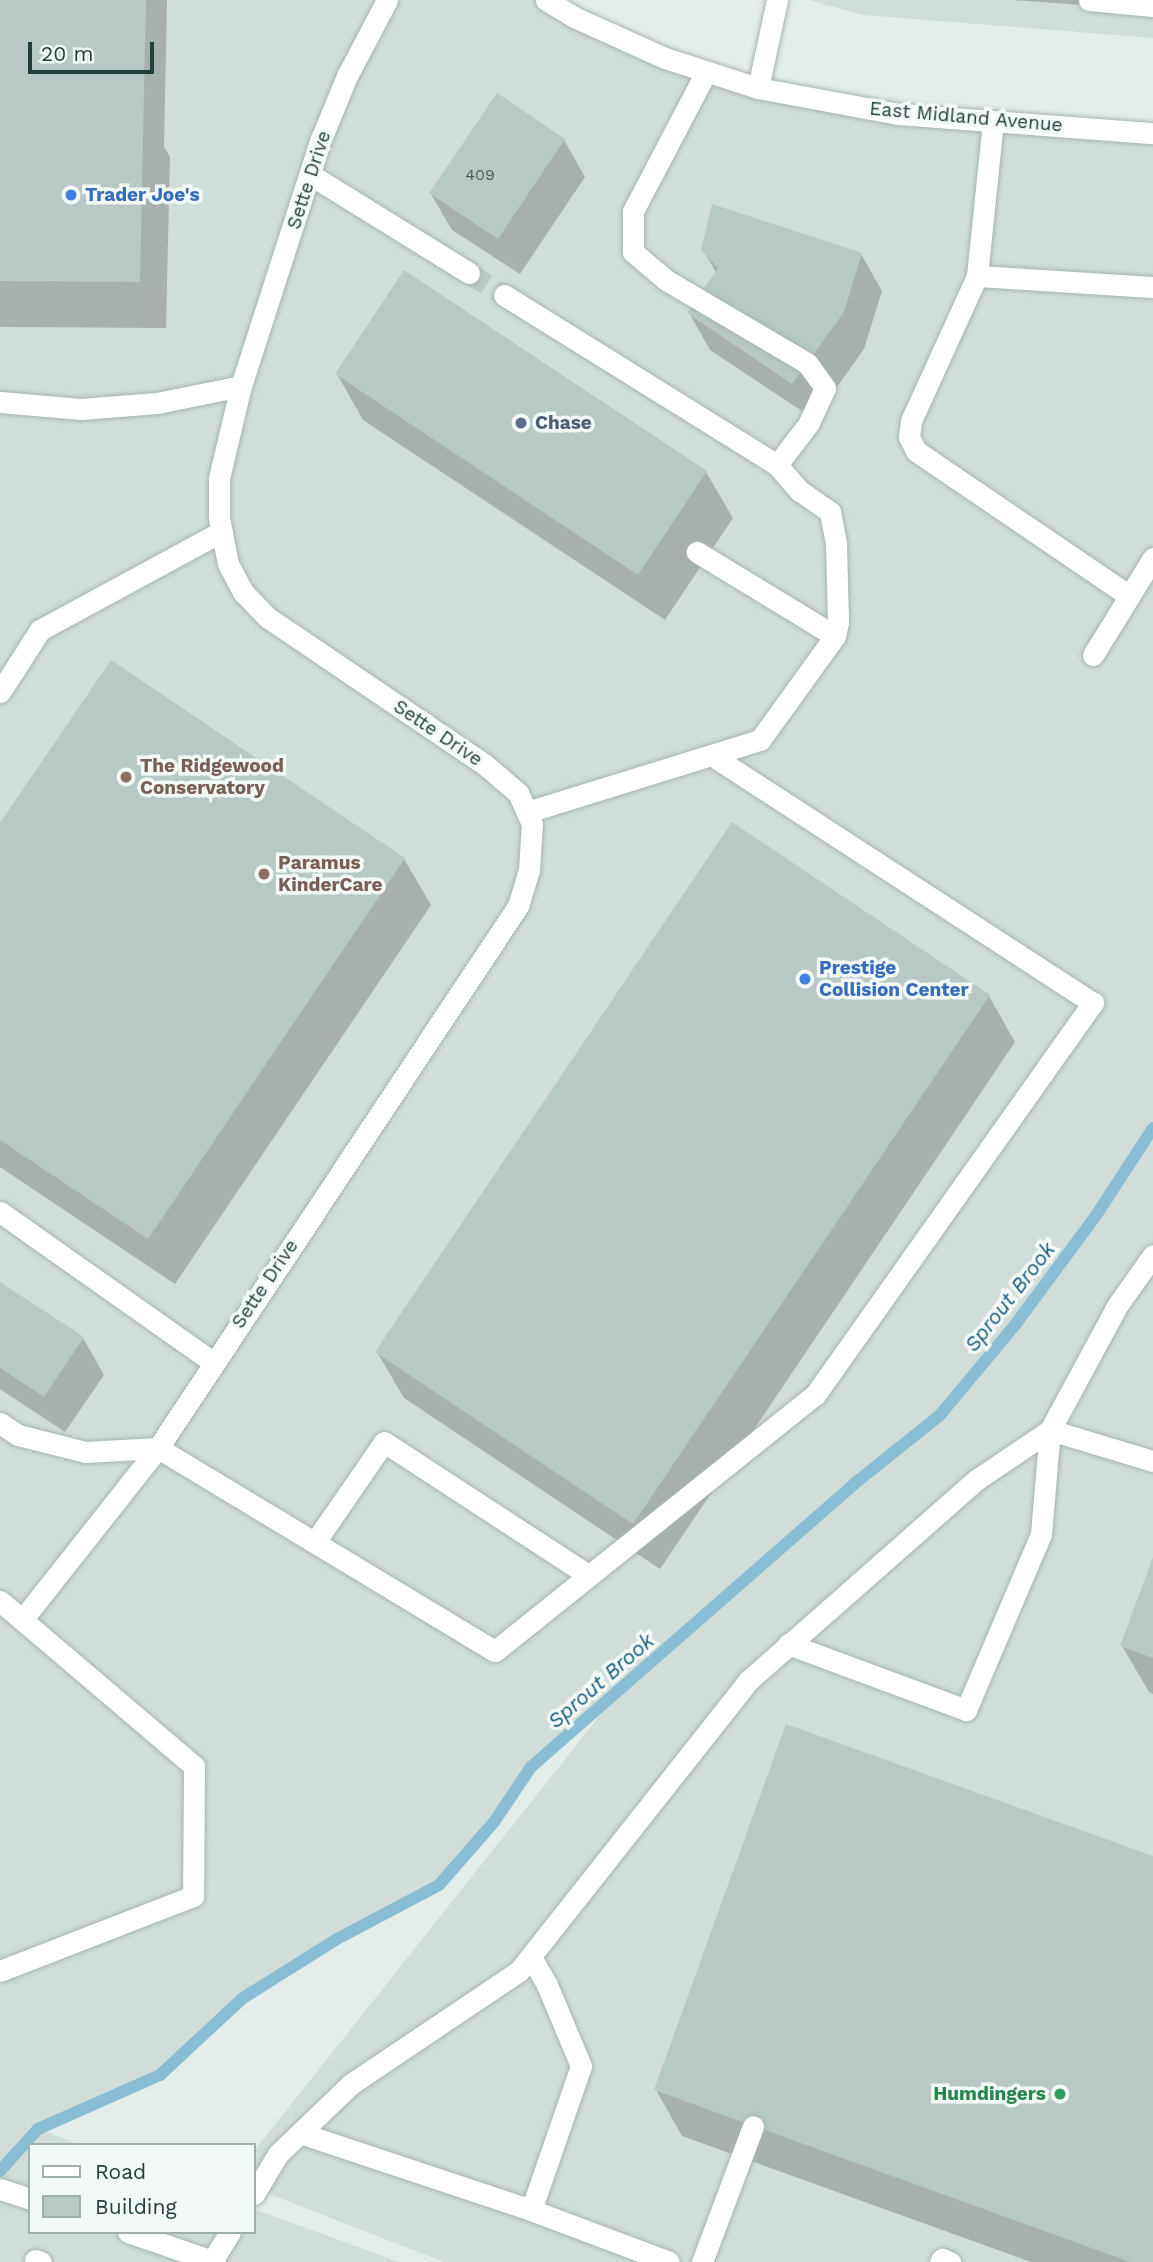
<!DOCTYPE html>
<html>
<head>
<meta charset="utf-8">
<style>
  body { margin:0 }
  #map { position:relative; width:1153px; height:2262px; overflow:hidden; background:#e3edea; font-family:"Work Sans",sans-serif }
  div>[style] { position:absolute }
  .built>* { inset:0; background:#d1ddd9 }
  .shadow>* { inset:0; background:#0003 }
  .stream>* { height:12px; margin:-6px; padding:0 6px; transform-origin:6px; border-radius:6px; background:#88bdd4 }
  .building>* { inset:0; background:#b8c8c4 }
  .minor-tunnel>* { height:21px; margin-top:-10.5px; transform-origin:0; background:repeating-linear-gradient(90deg,#bccac7 0 21px,transparent 0 31px) }
  .roads { filter:drop-shadow(0 0 2px #a5b5b2) drop-shadow(0 0 2px #a5b5b2) }
  .minor>* { height:21px; margin:-10.5px; padding:0 10.5px; transform-origin:10.5px; border-radius:10.5px; background:#fff }
  .dots>* { width:19px; height:19px; translate:-50% -50%; box-sizing:border-box; border:4px solid #f3f9f7; border-radius:50% }
  span { translate:-50% -50%; white-space:nowrap; text-align:center; line-height:1.15; -webkit-text-stroke:7px #f3f9f7; paint-order:stroke }
  .number-label { font-size:16px; color:#47615e }
  .number-label span { -webkit-text-stroke-width:0 }
  .street-label { font-size:19px; color:#213f3c }
  .shop-label { font-size:19px; color:#366cbe; font-weight:700 }
  .left { translate:0 -50%; text-align:left }
  .service-label { font-size:19px; color:#4e5e75; font-weight:700 }
  .education-label { font-size:19px; color:#785e54; font-weight:700 }
  .leisure-label { font-size:19px; color:#27864d; font-weight:700 }
  .right { translate:-100% -50%; text-align:right }
  .water-label { font-size:21px; color:#195e7e; font-style:italic }
  .legend { position:absolute; left:28px; top:2143px; width:228px; height:91px; box-sizing:border-box; background:#f3f9f7; border:2px solid #9fafac; margin:0; padding:9px 12px; list-style:none; font-size:21px; color:#213f3c }
  .legend li { display:flex; align-items:center; gap:14px; height:35px }
  .legend b { width:35px; border:2px solid #9fafac }
  .scale { position:absolute; left:28px; top:42px; width:126px; height:32px; box-sizing:border-box; border:4px solid #213f3c; border-top:0; padding-left:9px; font-size:21px; line-height:24px; white-space:nowrap; color:#213f3c; -webkit-text-stroke:5px #f3f9f7; paint-order:stroke }
</style>
</head>
<body>
<div id="map">
  <div class="built">
    <i style="clip-path:polygon(evenodd,0 0,546px 0,758px 88px,1153px 133px,1153px 2262px,444px 2262px,254px 2188px,254px 2151px,616px 1695px,531px 1767px,494px 1822px,439px 1885px,337px 1939px,243px 1998px,160px 2075px,39px 2129px,80px 2145px,30px 2145px,30px 2232px,254px 2232px,254px 2209px,399px 2262px,0 2262px,0 0,914px 1437px,652px 1663px,854px 1484px,914px 1437px)"></i>
    <i style="clip-path:polygon(809px 0,1153px 0,1153px 38px,864px 15px)"></i>
  </div>
  <div class="shadow">
    <i style="clip-path:polygon(0 0,167px 0,164px 147px,170px 157px,166px 328px,0 327px)"></i>
    <i style="clip-path:polygon(1012px 0,1153px 0,1153px 10px)"></i>
    <i style="clip-path:polygon(564px 140px,585px 177px,520px 274px,452px 230px,431px 194px)"></i>
    <i style="clip-path:polygon(703px 250px,861px 254px,882px 291px,864px 349px,814px 419px,710px 350px,689px 313px,717px 274px)"></i>
    <i style="clip-path:polygon(337px 374px,706px 472px,733px 518px,665px 620px,363px 420px)"></i>
    <i style="clip-path:polygon(0 827px,404px 859px,431px 905px,175px 1284px,0 1167px)"></i>
    <i style="clip-path:polygon(989px 996px,1015px 1042px,660px 1569px,404px 1398px,377px 1352px)"></i>
    <i style="clip-path:polygon(0 1284px,83px 1338px,104px 1375px,65px 1432px,0 1389px)"></i>
    <i style="clip-path:polygon(1153px 1561px,1153px 1694px,1149px 1692px,1122px 1646px)"></i>
    <i style="clip-path:polygon(1153px 1858px,1153px 2262px,1031px 2262px,682px 2136px,656px 2090px)"></i>
  </div>
  <div class="stream">
    <i style="left:0;top:2171px;width:57px;rotate:-47.9deg"></i>
    <i style="left:38px;top:2129px;width:133px;rotate:-23.9deg"></i>
    <i style="left:160px;top:2075px;width:113px;rotate:-42.9deg"></i>
    <i style="left:243px;top:1998px;width:111px;rotate:-32.1deg"></i>
    <i style="left:337px;top:1939px;width:115px;rotate:-27.9deg"></i>
    <i style="left:439px;top:1885px;width:84px;rotate:-48.9deg"></i>
    <i style="left:494px;top:1822px;width:66px;rotate:-56.1deg"></i>
    <i style="left:531px;top:1767px;width:429px;rotate:-41.2deg"></i>
    <i style="left:854px;top:1484px;width:110px;rotate:-38.7deg"></i>
    <i style="left:940px;top:1415px;width:117px;rotate:-50.2deg"></i>
    <i style="left:1015px;top:1325px;width:134px;rotate:-53.5deg"></i>
    <i style="left:1095px;top:1217px;width:106px;rotate:-56.9deg"></i>
  </div>
  <div class="building">
    <i style="clip-path:polygon(0 0,146px 0,140px 282px,0 281px)"></i>
    <i style="clip-path:polygon(497px 93px,565px 139px,498px 239px,429px 193px)"></i>
    <i style="clip-path:polygon(712px 204px,862px 253px,844px 312px,792px 384px,687px 313px,718px 268px,701px 250px)"></i>
    <i style="clip-path:polygon(404px 270px,707px 471px,638px 575px,335px 374px)"></i>
    <i style="clip-path:polygon(111px 660px,405px 858px,148px 1239px,0 1140px,0 823px)"></i>
    <i style="clip-path:polygon(732px 822px,990px 995px,633px 1524px,375px 1352px)"></i>
    <i style="clip-path:polygon(0 1282px,84px 1337px,44px 1397px,0 1368px)"></i>
    <i style="clip-path:polygon(1153px 1557px,1153px 1658px,1120px 1646px)"></i>
    <i style="clip-path:polygon(786px 1724px,1153px 1856px,1153px 2262px,1130px 2262px,654px 2090px)"></i>
  </div>
  <div class="minor-tunnel">
    <i style="left:469px;top:273px;width:41px;rotate:32.2deg"></i>
  </div>
  <div class="roads">
    <div class="minor">
      <i style="left:546px;top:0;width:33px;rotate:31deg"></i>
      <i style="left:574px;top:17px;width:100px;rotate:24.3deg"></i>
      <i style="left:665px;top:58px;width:98px;rotate:17.9deg"></i>
      <i style="left:758px;top:88px;width:142px;rotate:10.5deg"></i>
      <i style="left:898px;top:114px;width:256px;rotate:4.3deg"></i>
      <i style="left:1089px;top:0;width:64px;rotate:5.4deg"></i>
      <i style="left:706px;top:72px;width:157px;rotate:117.7deg"></i>
      <i style="left:633px;top:211px;width:41px;rotate:90deg"></i>
      <i style="left:633px;top:252px;width:43px;rotate:40.3deg"></i>
      <i style="left:666px;top:280px;width:164px;rotate:30.5deg"></i>
      <i style="left:807px;top:363px;width:31px;rotate:54deg"></i>
      <i style="left:825px;top:388px;width:38px;rotate:115deg"></i>
      <i style="left:809px;top:423px;width:53px;rotate:127.3deg"></i>
      <i style="left:777px;top:465px;width:35px;rotate:49deg"></i>
      <i style="left:800px;top:491px;width:37px;rotate:35deg"></i>
      <i style="left:830px;top:512px;width:33px;rotate:79deg"></i>
      <i style="left:836px;top:544px;width:78px;rotate:88.5deg"></i>
      <i style="left:838px;top:622px;width:14px;rotate:102deg"></i>
      <i style="left:758px;top:88px;width:90px;rotate:-77.8deg"></i>
      <i style="left:993px;top:121px;width:156px;rotate:95.9deg"></i>
      <i style="left:977px;top:276px;width:159px;rotate:114.5deg"></i>
      <i style="left:911px;top:421px;width:16px;rotate:97deg"></i>
      <i style="left:909px;top:437px;width:16px;rotate:63deg"></i>
      <i style="left:916px;top:451px;width:258px;rotate:34.2deg"></i>
      <i style="left:311px;top:175px;width:186px;rotate:31.8deg"></i>
      <i style="left:977px;top:276px;width:176px;rotate:3.6deg"></i>
      <i style="left:504px;top:295px;width:322px;rotate:31.9deg"></i>
      <i style="left:0;top:402px;width:81px;rotate:4.9deg"></i>
      <i style="left:81px;top:409px;width:76px;rotate:-4.5deg"></i>
      <i style="left:157px;top:403px;width:86px;rotate:-11.4deg"></i>
      <i style="left:1093px;top:655px;width:114px;rotate:-58.3deg"></i>
      <i style="left:0;top:692px;width:74px;rotate:-57.2deg"></i>
      <i style="left:40px;top:630px;width:207px;rotate:-28.5deg"></i>
      <i style="left:527px;top:812px;width:244px;rotate:-17.2deg"></i>
      <i style="left:760px;top:740px;width:128px;rotate:-54.2deg"></i>
      <i style="left:835px;top:636px;width:162px;rotate:-148.7deg"></i>
      <i style="left:0;top:1212px;width:261px;rotate:35.2deg"></i>
      <i style="left:0;top:1423px;width:22px;rotate:34deg"></i>
      <i style="left:18px;top:1435px;width:69px;rotate:14.2deg"></i>
      <i style="left:85px;top:1452px;width:73px;rotate:-3.1deg"></i>
      <i style="left:158px;top:1448px;width:393px;rotate:31.1deg"></i>
      <i style="left:495px;top:1651px;width:410px;rotate:-38.7deg"></i>
      <i style="left:815px;top:1395px;width:481px;rotate:-54.7deg"></i>
      <i style="left:1093px;top:1003px;width:453px;rotate:-147deg"></i>
      <i style="left:315px;top:1542px;width:121px;rotate:-55.4deg"></i>
      <i style="left:384px;top:1442px;width:244px;rotate:33.1deg"></i>
      <i style="left:0;top:1601px;width:255px;rotate:40.4deg"></i>
      <i style="left:194px;top:1766px;width:130px;rotate:90.4deg"></i>
      <i style="left:193px;top:1896px;width:207px;rotate:158.8deg"></i>
      <i style="left:22px;top:1620px;width:219px;rotate:-51.7deg"></i>
      <i style="left:158px;top:1448px;width:651px;rotate:-56.41deg"></i>
      <i style="left:518px;top:906px;width:38px;rotate:-73deg"></i>
      <i style="left:529px;top:870px;width:46px;rotate:-86.3deg"></i>
      <i style="left:532px;top:824px;width:34px;rotate:-114deg"></i>
      <i style="left:518px;top:793px;width:45px;rotate:-139.5deg"></i>
      <i style="left:484px;top:764px;width:262px;rotate:-145.9deg"></i>
      <i style="left:267px;top:617px;width:35px;rotate:-134deg"></i>
      <i style="left:243px;top:592px;width:32px;rotate:-118deg"></i>
      <i style="left:228px;top:564px;width:47px;rotate:-101.1deg"></i>
      <i style="left:219px;top:518px;width:40px;rotate:-90deg"></i>
      <i style="left:219px;top:478px;width:95px;rotate:-76.6deg"></i>
      <i style="left:241px;top:386px;width:260px;rotate:-72.1deg"></i>
      <i style="left:321px;top:139px;width:68px;rotate:-67.6deg"></i>
      <i style="left:347px;top:76px;width:86px;rotate:-62.2deg"></i>
      <i style="left:788px;top:1644px;width:190px;rotate:20.3deg"></i>
      <i style="left:966px;top:1710px;width:191px;rotate:-66.9deg"></i>
      <i style="left:1041px;top:1534px;width:104px;rotate:-85.1deg"></i>
      <i style="left:1050px;top:1430px;width:108px;rotate:16.8deg"></i>
      <i style="left:531px;top:1957px;width:32px;rotate:60deg"></i>
      <i style="left:547px;top:1985px;width:88px;rotate:67.2deg"></i>
      <i style="left:581px;top:2066px;width:152px;rotate:109.1deg"></i>
      <i style="left:300px;top:2133px;width:243px;rotate:18.4deg"></i>
      <i style="left:531px;top:2210px;width:147px;rotate:20.6deg"></i>
      <i style="left:0;top:2189px;width:32px;rotate:18deg"></i>
      <i style="left:254px;top:2194px;width:47px;rotate:-59deg"></i>
      <i style="left:278px;top:2154px;width:101px;rotate:-43.8deg"></i>
      <i style="left:351px;top:2084px;width:202px;rotate:-33.9deg"></i>
      <i style="left:519px;top:1971px;width:370px;rotate:-51.7deg"></i>
      <i style="left:748px;top:1681px;width:304px;rotate:-41.4deg"></i>
      <i style="left:976px;top:1480px;width:89px;rotate:-34deg"></i>
      <i style="left:1050px;top:1430px;width:141px;rotate:-61.6deg"></i>
      <i style="left:1117px;top:1306px;width:62px;rotate:-54.8deg"></i>
      <i style="left:128px;top:2232px;width:92px;rotate:19deg"></i>
      <i style="left:35px;top:2260px;width:6px;rotate:18deg"></i>
      <i style="left:212px;top:2261px;width:34px;rotate:-58deg"></i>
      <i style="left:702px;top:2262px;width:145px;rotate:-69.4deg"></i>
      <i style="left:940px;top:2262px;width:4px;rotate:-56deg"></i>
      <i style="left:942px;top:2259px;width:9px;rotate:21deg"></i>
    </div>
  </div>
  <div class="dots">
    <i style="left:71px;top:195px;background:#3f7fe0"></i>
    <i style="left:521px;top:423px;background:#5c6f8a"></i>
    <i style="left:126px;top:777px;background:#8d6e63"></i>
    <i style="left:264px;top:874px;background:#8d6e63"></i>
    <i style="left:805px;top:979px;background:#3f7fe0"></i>
    <i style="left:1060px;top:2094px;background:#2e9e5b"></i>
  </div>
  <div class="number-label">
    <span style="left:480px;top:175px">409</span>
  </div>
  <div class="street-label">
    <span style="left:966px;top:117px;rotate:5deg">East Midland Avenue</span>
    <span style="left:309px;top:180px;rotate:-72deg">Sette Drive</span>
    <span style="left:438px;top:733px;rotate:34deg">Sette Drive</span>
    <span style="left:265px;top:1284px;rotate:-56deg">Sette Drive</span>
  </div>
  <div class="shop-label">
    <span class="left" style="left:85px;top:195px">Trader Joe's</span>
    <span class="left" style="left:819px;top:979px">Prestige<br>Collision Center</span>
  </div>
  <div class="service-label">
    <span class="left" style="left:535px;top:423px">Chase</span>
  </div>
  <div class="education-label">
    <span class="left" style="left:140px;top:777px">The Ridgewood<br>Conservatory</span>
    <span class="left" style="left:278px;top:874px">Paramus<br>KinderCare</span>
  </div>
  <div class="leisure-label">
    <span class="right" style="left:1046px;top:2094px">Humdingers</span>
  </div>
  <div class="water-label">
    <span style="left:1010px;top:1297px;rotate:-52deg">Sprout Brook</span>
    <span style="left:601px;top:1681px;rotate:-41deg">Sprout Brook</span>
  </div>
  <ul class="legend">
  <li><b style="height:9px;background:#fff"></b>Road</li>
  <li><b style="height:19px;background:#b8c8c4"></b>Building</li>
  </ul>
  <div class="scale">20 m</div>
</div>
</body>
</html>
